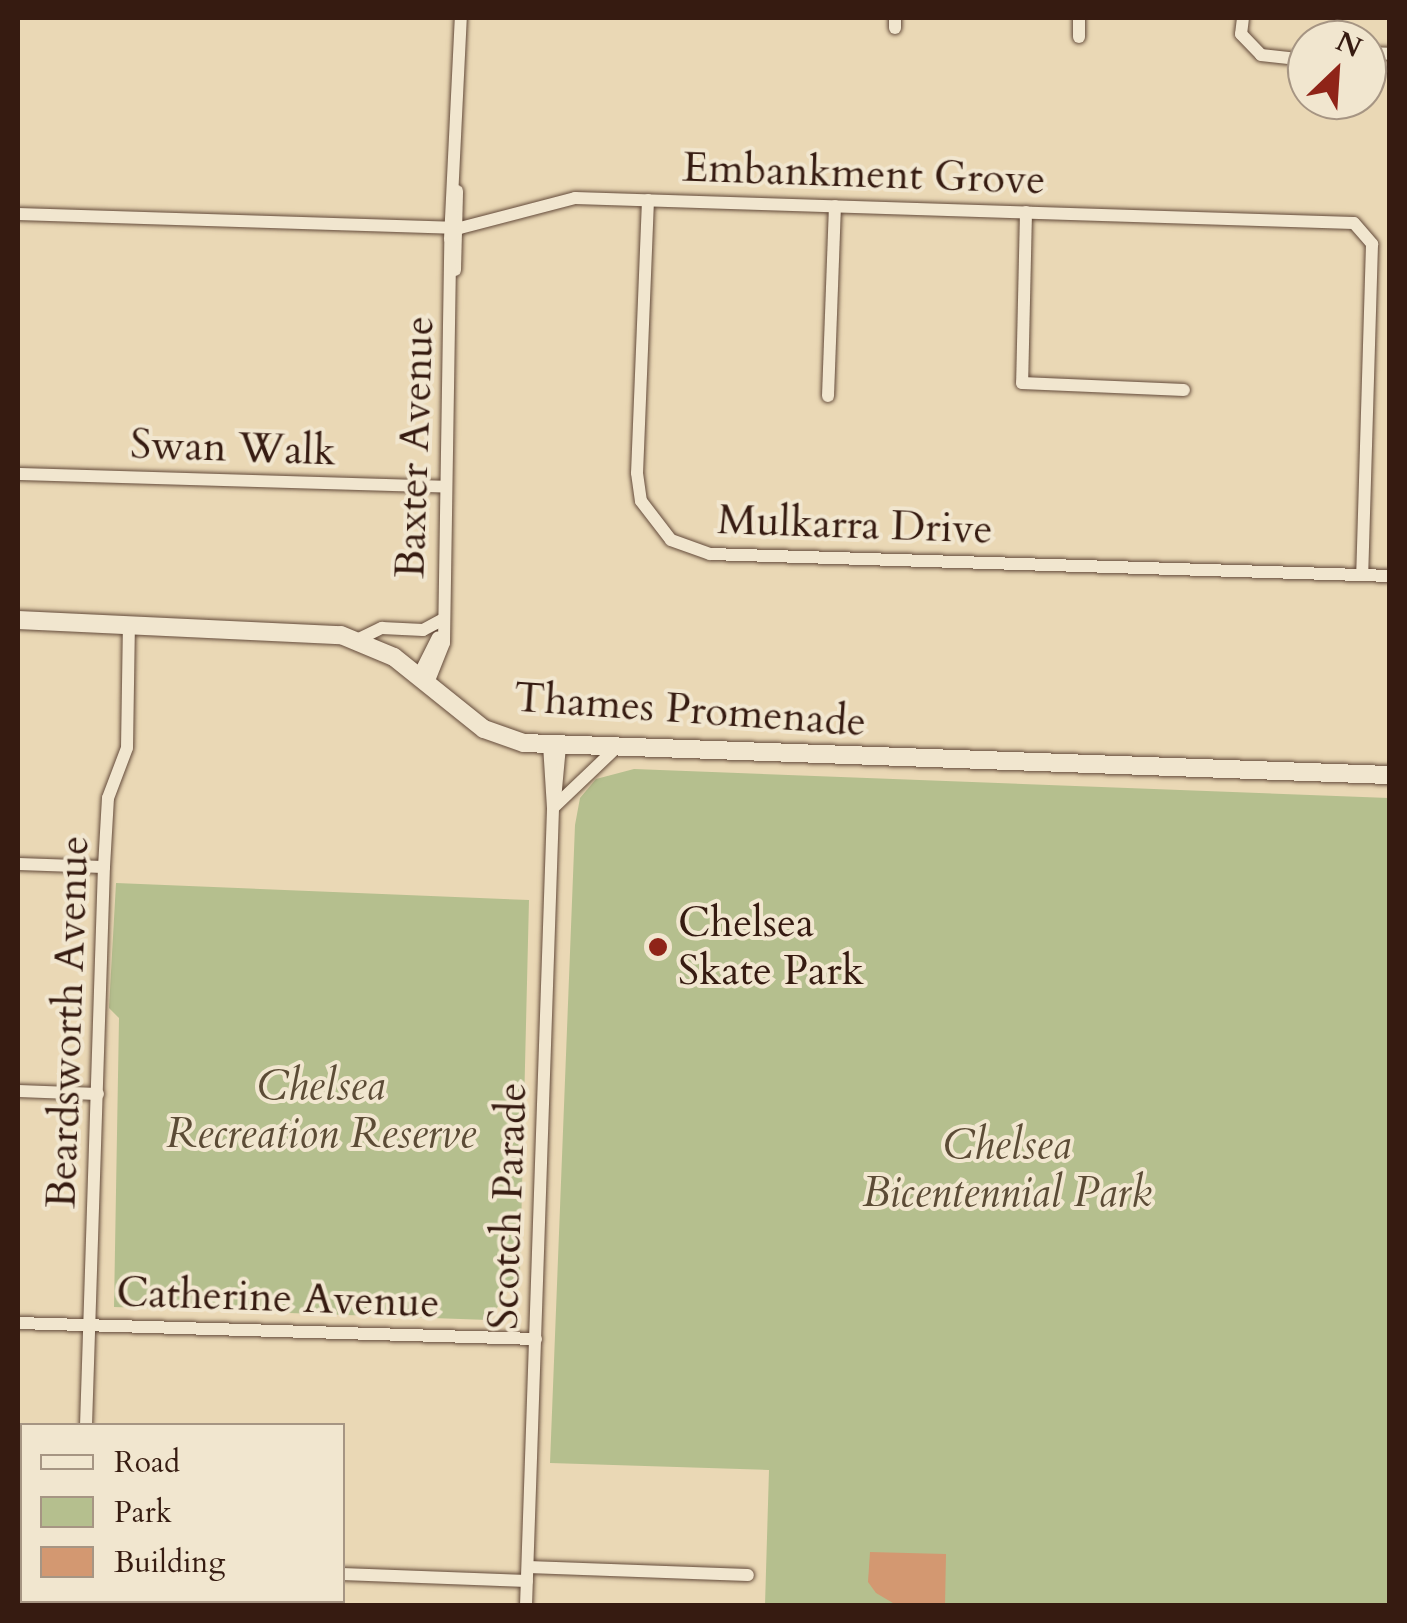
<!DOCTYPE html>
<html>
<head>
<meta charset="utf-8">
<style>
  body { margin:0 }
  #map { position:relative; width:1407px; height:1623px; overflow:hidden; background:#ead8b5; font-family:Cardo,serif }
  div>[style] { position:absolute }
  .green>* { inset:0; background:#b5bf8e }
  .building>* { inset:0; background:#d39871 }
  .roads { filter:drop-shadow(0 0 2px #634a3a) drop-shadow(0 0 2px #634a3a) }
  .street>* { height:12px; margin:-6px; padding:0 6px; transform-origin:6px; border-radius:6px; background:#f1e6cf }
  .secondary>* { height:18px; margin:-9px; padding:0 9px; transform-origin:9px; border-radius:9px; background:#f1e6cf }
  .dots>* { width:28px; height:28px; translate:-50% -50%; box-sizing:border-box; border:5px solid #f1e6cf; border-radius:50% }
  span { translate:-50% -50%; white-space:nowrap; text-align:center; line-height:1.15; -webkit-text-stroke:8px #f1e6cf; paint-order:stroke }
  .street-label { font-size:42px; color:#361b11 }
  .poi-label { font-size:42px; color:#361b11 }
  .left { translate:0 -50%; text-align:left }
  .park-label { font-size:42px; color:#5c4c36; font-style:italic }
  .frame { position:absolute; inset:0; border:20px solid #361b11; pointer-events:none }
  .legend { position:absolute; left:20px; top:1423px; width:325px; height:180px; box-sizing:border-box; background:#f1e6cf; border:2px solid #a69583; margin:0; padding:12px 18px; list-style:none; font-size:30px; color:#361b11 }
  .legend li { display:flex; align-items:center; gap:20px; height:50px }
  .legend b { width:50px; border:2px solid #a69583 }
  .north { position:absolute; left:1287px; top:20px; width:100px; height:100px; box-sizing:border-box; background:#f1e6cf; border:2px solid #a69583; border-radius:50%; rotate:25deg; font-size:28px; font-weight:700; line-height:40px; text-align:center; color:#361b11 }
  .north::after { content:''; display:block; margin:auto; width:35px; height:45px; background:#8f2418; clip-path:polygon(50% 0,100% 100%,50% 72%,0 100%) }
</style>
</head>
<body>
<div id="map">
  <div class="green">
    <i style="clip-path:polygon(634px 769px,1389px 798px,1389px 1605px,765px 1605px,769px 1470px,550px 1463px,575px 825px,580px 798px,596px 779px)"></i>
    <i style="clip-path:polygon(116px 883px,529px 900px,520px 1273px,489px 1320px,114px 1307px,119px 1018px,109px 1008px)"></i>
  </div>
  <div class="building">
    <i style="clip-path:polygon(870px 1552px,946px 1554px,945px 1606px,898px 1606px,876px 1593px,868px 1582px)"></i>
  </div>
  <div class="roads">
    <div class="street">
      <i style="left:895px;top:18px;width:10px;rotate:90deg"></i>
      <i style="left:1243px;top:18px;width:16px;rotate:97deg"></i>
      <i style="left:1241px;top:34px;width:29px;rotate:46deg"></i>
      <i style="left:1261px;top:55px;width:46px;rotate:6.2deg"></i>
      <i style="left:1079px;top:37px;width:19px;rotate:-90deg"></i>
      <i style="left:1367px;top:53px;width:23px;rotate:2deg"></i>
      <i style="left:648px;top:200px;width:273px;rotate:92.3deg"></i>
      <i style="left:637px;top:473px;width:28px;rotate:82deg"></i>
      <i style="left:641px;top:501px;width:49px;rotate:52.4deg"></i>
      <i style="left:671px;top:540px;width:41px;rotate:19.7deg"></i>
      <i style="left:710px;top:554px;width:680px;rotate:1.85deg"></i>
      <i style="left:1026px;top:212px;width:171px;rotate:91.3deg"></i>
      <i style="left:1022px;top:383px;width:162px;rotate:2.5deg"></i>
      <i style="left:18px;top:214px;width:442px;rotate:1.8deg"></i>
      <i style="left:460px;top:228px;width:119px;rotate:-14.6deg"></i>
      <i style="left:575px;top:198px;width:779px;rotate:1.84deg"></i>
      <i style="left:1354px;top:223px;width:28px;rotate:49deg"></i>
      <i style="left:1372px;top:244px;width:331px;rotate:91.7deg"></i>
      <i style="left:455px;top:270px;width:79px;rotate:-88.5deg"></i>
      <i style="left:828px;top:396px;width:190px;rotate:-87.9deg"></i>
      <i style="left:18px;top:474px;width:428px;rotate:1.7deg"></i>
      <i style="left:357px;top:640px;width:28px;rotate:-26deg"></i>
      <i style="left:382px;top:628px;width:41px;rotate:2.8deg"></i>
      <i style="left:423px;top:630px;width:21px;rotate:-28deg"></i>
      <i style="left:419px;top:675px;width:42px;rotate:-63.4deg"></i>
      <i style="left:428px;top:683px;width:43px;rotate:-68.2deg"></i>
      <i style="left:444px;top:643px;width:404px;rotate:-89.1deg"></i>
      <i style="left:450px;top:239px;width:221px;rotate:-87.2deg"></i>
      <i style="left:555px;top:800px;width:54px;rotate:-84.7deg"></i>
      <i style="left:553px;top:808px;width:87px;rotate:-43.6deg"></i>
      <i style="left:18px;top:864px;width:86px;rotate:2deg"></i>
      <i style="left:18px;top:1091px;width:80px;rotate:2.1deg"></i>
      <i style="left:18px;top:1323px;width:518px;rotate:1.77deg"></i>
      <i style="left:86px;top:1426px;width:559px;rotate:-88.16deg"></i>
      <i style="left:104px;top:867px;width:69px;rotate:-86.7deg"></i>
      <i style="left:108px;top:798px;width:53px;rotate:-69.2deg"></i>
      <i style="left:127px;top:748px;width:124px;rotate:-89.1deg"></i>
      <i style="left:18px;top:1564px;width:4px"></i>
      <i style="left:528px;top:1567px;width:220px;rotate:2.1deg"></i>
      <i style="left:342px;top:1574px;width:185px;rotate:2.2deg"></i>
      <i style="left:526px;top:1606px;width:798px;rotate:-88.06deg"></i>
      <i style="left:553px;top:808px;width:63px;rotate:-93.6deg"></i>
    </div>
    <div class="secondary">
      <i style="left:18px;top:620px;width:323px;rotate:2.7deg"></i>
      <i style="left:341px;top:635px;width:57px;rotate:22.5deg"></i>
      <i style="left:394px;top:657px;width:115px;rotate:38.7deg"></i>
      <i style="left:484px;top:729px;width:42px;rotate:19.3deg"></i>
      <i style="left:524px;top:743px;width:867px;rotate:2.12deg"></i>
    </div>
  </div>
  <div class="dots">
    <i style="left:658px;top:947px;background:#8f2418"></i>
  </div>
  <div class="street-label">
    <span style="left:864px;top:174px;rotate:2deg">Embankment Grove</span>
    <span style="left:415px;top:447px;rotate:-88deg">Baxter Avenue</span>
    <span style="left:233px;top:448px;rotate:2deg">Swan Walk</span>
    <span style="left:855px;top:525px;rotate:2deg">Mulkarra Drive</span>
    <span style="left:690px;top:710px;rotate:4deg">Thames Promenade</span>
    <span style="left:68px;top:1022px;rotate:-88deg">Beardsworth Avenue</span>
    <span style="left:508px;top:1206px;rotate:-88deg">Scotch Parade</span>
    <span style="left:278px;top:1298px;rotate:2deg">Catherine Avenue</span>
  </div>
  <div class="poi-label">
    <span class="left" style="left:678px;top:947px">Chelsea<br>Skate Park</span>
  </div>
  <div class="park-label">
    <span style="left:321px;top:1110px">Chelsea<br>Recreation Reserve</span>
    <span style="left:1007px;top:1169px">Chelsea<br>Bicentennial Park</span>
  </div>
  <div class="frame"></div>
  <ul class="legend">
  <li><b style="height:12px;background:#f1e6cf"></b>Road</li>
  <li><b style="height:28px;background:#b5bf8e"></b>Park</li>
  <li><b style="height:28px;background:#d39871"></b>Building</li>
  </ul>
  <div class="north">N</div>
</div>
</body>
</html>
